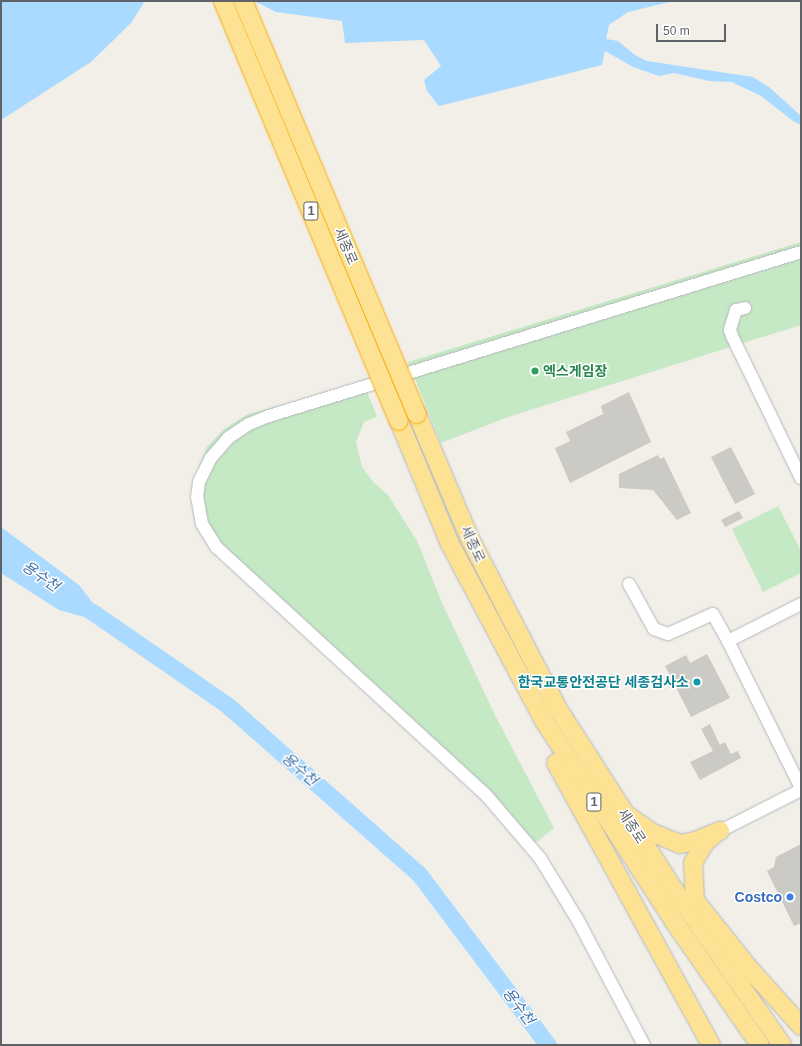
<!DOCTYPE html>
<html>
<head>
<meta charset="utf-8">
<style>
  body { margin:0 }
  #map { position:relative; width:802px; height:1046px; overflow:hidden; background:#f1efe8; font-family:Helvetica,"Noto Sans KR",sans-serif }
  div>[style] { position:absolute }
  .green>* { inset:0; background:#c5e8c5 }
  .water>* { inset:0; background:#aadaff }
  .river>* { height:17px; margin:-8.5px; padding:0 8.5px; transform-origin:8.5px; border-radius:8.5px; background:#aadaff }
  .building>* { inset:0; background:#cccac5 }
  .roads { filter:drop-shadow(0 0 1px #b5b8bc) drop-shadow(0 0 1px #b5b8bc) }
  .minor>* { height:12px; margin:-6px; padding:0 6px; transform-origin:6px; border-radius:6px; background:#fff }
  .highway>* { height:18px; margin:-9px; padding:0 9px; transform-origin:9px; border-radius:9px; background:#fde293 }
  .bridges { filter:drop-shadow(0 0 1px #f9ab00) drop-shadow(0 0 1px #f9ab00) }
  .highway-bridge>* { height:18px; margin:-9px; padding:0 9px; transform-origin:9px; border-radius:9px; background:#fde293 }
  .dots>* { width:11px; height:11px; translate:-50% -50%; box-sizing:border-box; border:2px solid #fff; border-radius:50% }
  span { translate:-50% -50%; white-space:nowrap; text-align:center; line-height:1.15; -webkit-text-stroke:3px #fff; paint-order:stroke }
  .shield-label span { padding:1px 3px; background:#fff; border:1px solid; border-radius:3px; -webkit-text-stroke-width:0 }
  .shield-label { font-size:13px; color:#5f6368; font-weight:700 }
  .street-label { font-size:14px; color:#5f6368 }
  .leisure-label { font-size:14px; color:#27864d; font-weight:700 }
  .left { translate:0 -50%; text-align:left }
  .culture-label { font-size:14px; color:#0d838f; font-weight:700 }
  .right { translate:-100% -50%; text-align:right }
  .shop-label { font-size:14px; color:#366cbe; font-weight:700 }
  .water-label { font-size:15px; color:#4174aa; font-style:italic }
  .frame { position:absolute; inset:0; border:2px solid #5f6368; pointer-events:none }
  .scale { position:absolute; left:656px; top:24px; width:70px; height:18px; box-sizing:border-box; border:2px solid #5f6368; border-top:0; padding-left:5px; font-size:12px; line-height:14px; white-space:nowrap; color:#5f6368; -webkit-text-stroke:3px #fff; paint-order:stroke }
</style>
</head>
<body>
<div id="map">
  <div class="green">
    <i style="clip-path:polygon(801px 242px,801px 325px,508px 417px,441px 443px,408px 362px)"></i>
    <i style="clip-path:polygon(364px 384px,377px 417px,364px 422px,356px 442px,362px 467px,374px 483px,388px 495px,417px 541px,442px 603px,495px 715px,554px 828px,529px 848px,504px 818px,212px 547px,196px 477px,206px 448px,224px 429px,248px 414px)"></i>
    <i style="clip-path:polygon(778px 506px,801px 551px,801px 573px,763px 592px,732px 529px)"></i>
  </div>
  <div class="water">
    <i style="clip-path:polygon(1px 1px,145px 1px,131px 23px,91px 62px,1px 120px)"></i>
    <i style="clip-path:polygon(254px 1px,674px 1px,628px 12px,609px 25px,606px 39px,618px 41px,635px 55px,647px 61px,753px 77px,769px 87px,801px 116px,801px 125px,793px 121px,761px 96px,732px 82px,709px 81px,674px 73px,659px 76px,633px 67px,605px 51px,602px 65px,439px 106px,427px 91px,424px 80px,441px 66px,424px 40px,345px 43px,342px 21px,276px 12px)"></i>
    <i style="clip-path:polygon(1px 527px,79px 585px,109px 624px,59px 610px,1px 573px)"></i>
  </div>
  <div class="river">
    <i style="left:91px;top:611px;width:164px;rotate:34.6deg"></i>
    <i style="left:226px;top:704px;width:257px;rotate:41.4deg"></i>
    <i style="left:419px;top:874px;width:214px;rotate:53deg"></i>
  </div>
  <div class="building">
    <i style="clip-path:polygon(629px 392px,651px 442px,570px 483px,555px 448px,570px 441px,566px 432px,603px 414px,601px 406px)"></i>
    <i style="clip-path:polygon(731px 447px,755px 494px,735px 504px,711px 457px)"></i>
    <i style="clip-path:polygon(658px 455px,660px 459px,664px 457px,691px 513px,677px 520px,653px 490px,619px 488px,619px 474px)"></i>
    <i style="clip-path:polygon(739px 511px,743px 518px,725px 527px,721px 520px)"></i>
    <i style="clip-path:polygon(707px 654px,730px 698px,691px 717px,665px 666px,686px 655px,690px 663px)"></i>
    <i style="clip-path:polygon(710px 724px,720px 745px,725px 742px,731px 754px,738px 751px,741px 758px,700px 780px,690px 762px,713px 751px,701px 729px)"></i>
    <i style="clip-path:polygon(801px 844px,801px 923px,794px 926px,767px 871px,774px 867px,776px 857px)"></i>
  </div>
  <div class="roads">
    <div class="minor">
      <i style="left:745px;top:308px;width:9px;rotate:167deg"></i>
      <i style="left:736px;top:310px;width:21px;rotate:107deg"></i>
      <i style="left:730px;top:330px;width:6px;rotate:72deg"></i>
      <i style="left:732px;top:336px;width:158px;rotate:64.1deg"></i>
      <i style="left:629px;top:584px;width:51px;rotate:60.9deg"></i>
      <i style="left:654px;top:629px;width:15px;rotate:20deg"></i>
      <i style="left:668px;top:634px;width:49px;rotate:-24deg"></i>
      <i style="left:713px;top:614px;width:31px;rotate:61deg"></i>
      <i style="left:801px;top:604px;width:82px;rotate:153.1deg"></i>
      <i style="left:728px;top:641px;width:164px;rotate:63.6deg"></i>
      <i style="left:720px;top:831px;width:91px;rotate:-26.8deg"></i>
      <i style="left:644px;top:1045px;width:139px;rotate:-117.9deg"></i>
      <i style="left:579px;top:922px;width:75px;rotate:-121.4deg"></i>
      <i style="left:540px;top:858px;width:83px;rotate:-130.6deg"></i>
      <i style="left:486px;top:795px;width:365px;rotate:-137.4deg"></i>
      <i style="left:217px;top:548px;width:28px;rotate:-122deg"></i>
      <i style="left:202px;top:524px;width:27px;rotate:-100deg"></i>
      <i style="left:197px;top:497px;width:15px;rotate:-82deg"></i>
      <i style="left:199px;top:482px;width:25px;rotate:-64deg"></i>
      <i style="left:210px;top:459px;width:28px;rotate:-49deg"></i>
      <i style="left:228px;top:438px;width:25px;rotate:-34deg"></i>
      <i style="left:249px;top:424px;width:22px;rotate:-22deg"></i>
      <i style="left:269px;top:416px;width:557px;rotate:-17.13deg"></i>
    </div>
    <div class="highway">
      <i style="left:417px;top:414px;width:138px;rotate:67deg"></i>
      <i style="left:471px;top:541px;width:189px;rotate:62.6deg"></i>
      <i style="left:558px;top:709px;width:213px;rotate:57.3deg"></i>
      <i style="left:673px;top:888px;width:191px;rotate:55.2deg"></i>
      <i style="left:399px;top:421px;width:133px;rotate:67.5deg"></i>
      <i style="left:450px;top:544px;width:200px;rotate:62deg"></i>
      <i style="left:544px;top:721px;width:237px;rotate:57deg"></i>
      <i style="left:673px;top:920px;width:152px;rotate:55.2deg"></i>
      <i style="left:556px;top:763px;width:322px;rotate:61.2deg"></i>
      <i style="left:630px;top:817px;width:28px;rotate:35deg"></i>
      <i style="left:653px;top:833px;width:29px;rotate:22deg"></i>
      <i style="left:680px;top:844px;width:15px;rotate:-11deg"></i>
      <i style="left:695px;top:841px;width:27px;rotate:-22deg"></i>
      <i style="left:694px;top:899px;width:87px;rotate:51.5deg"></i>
      <i style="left:748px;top:967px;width:79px;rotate:48.1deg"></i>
      <i style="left:695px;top:900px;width:37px;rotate:-93deg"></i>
      <i style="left:693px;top:863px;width:24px;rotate:-60deg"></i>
      <i style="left:705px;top:842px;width:10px;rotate:-37deg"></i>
    </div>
  </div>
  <div class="bridges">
    <div class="highway-bridge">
      <i style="left:223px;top:1px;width:455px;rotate:67.3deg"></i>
      <i style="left:243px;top:1px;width:448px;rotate:67.2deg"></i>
    </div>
  </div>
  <div class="dots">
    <i style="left:535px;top:371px;background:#2e9e5b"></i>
    <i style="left:697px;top:682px;background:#0f9aa8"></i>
    <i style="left:790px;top:897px;background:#3f7fe0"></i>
  </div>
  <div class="shield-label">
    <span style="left:311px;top:211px">1</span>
    <span style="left:594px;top:802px">1</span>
  </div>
  <div class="street-label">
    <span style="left:346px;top:246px;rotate:67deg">세종로</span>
    <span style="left:473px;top:544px;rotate:65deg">세종로</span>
    <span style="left:632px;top:826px;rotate:57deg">세종로</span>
  </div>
  <div class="leisure-label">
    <span class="left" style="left:543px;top:371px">엑스게임장</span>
  </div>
  <div class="culture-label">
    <span class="right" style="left:689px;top:682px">한국교통안전공단 세종검사소</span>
  </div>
  <div class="shop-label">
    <span class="right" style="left:782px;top:897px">Costco</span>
  </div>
  <div class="water-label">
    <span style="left:41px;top:576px;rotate:35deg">용수천</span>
    <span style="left:300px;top:769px;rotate:41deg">용수천</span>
    <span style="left:519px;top:1006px;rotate:53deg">용수천</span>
  </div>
  <div class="frame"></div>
  <div class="scale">50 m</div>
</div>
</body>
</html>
